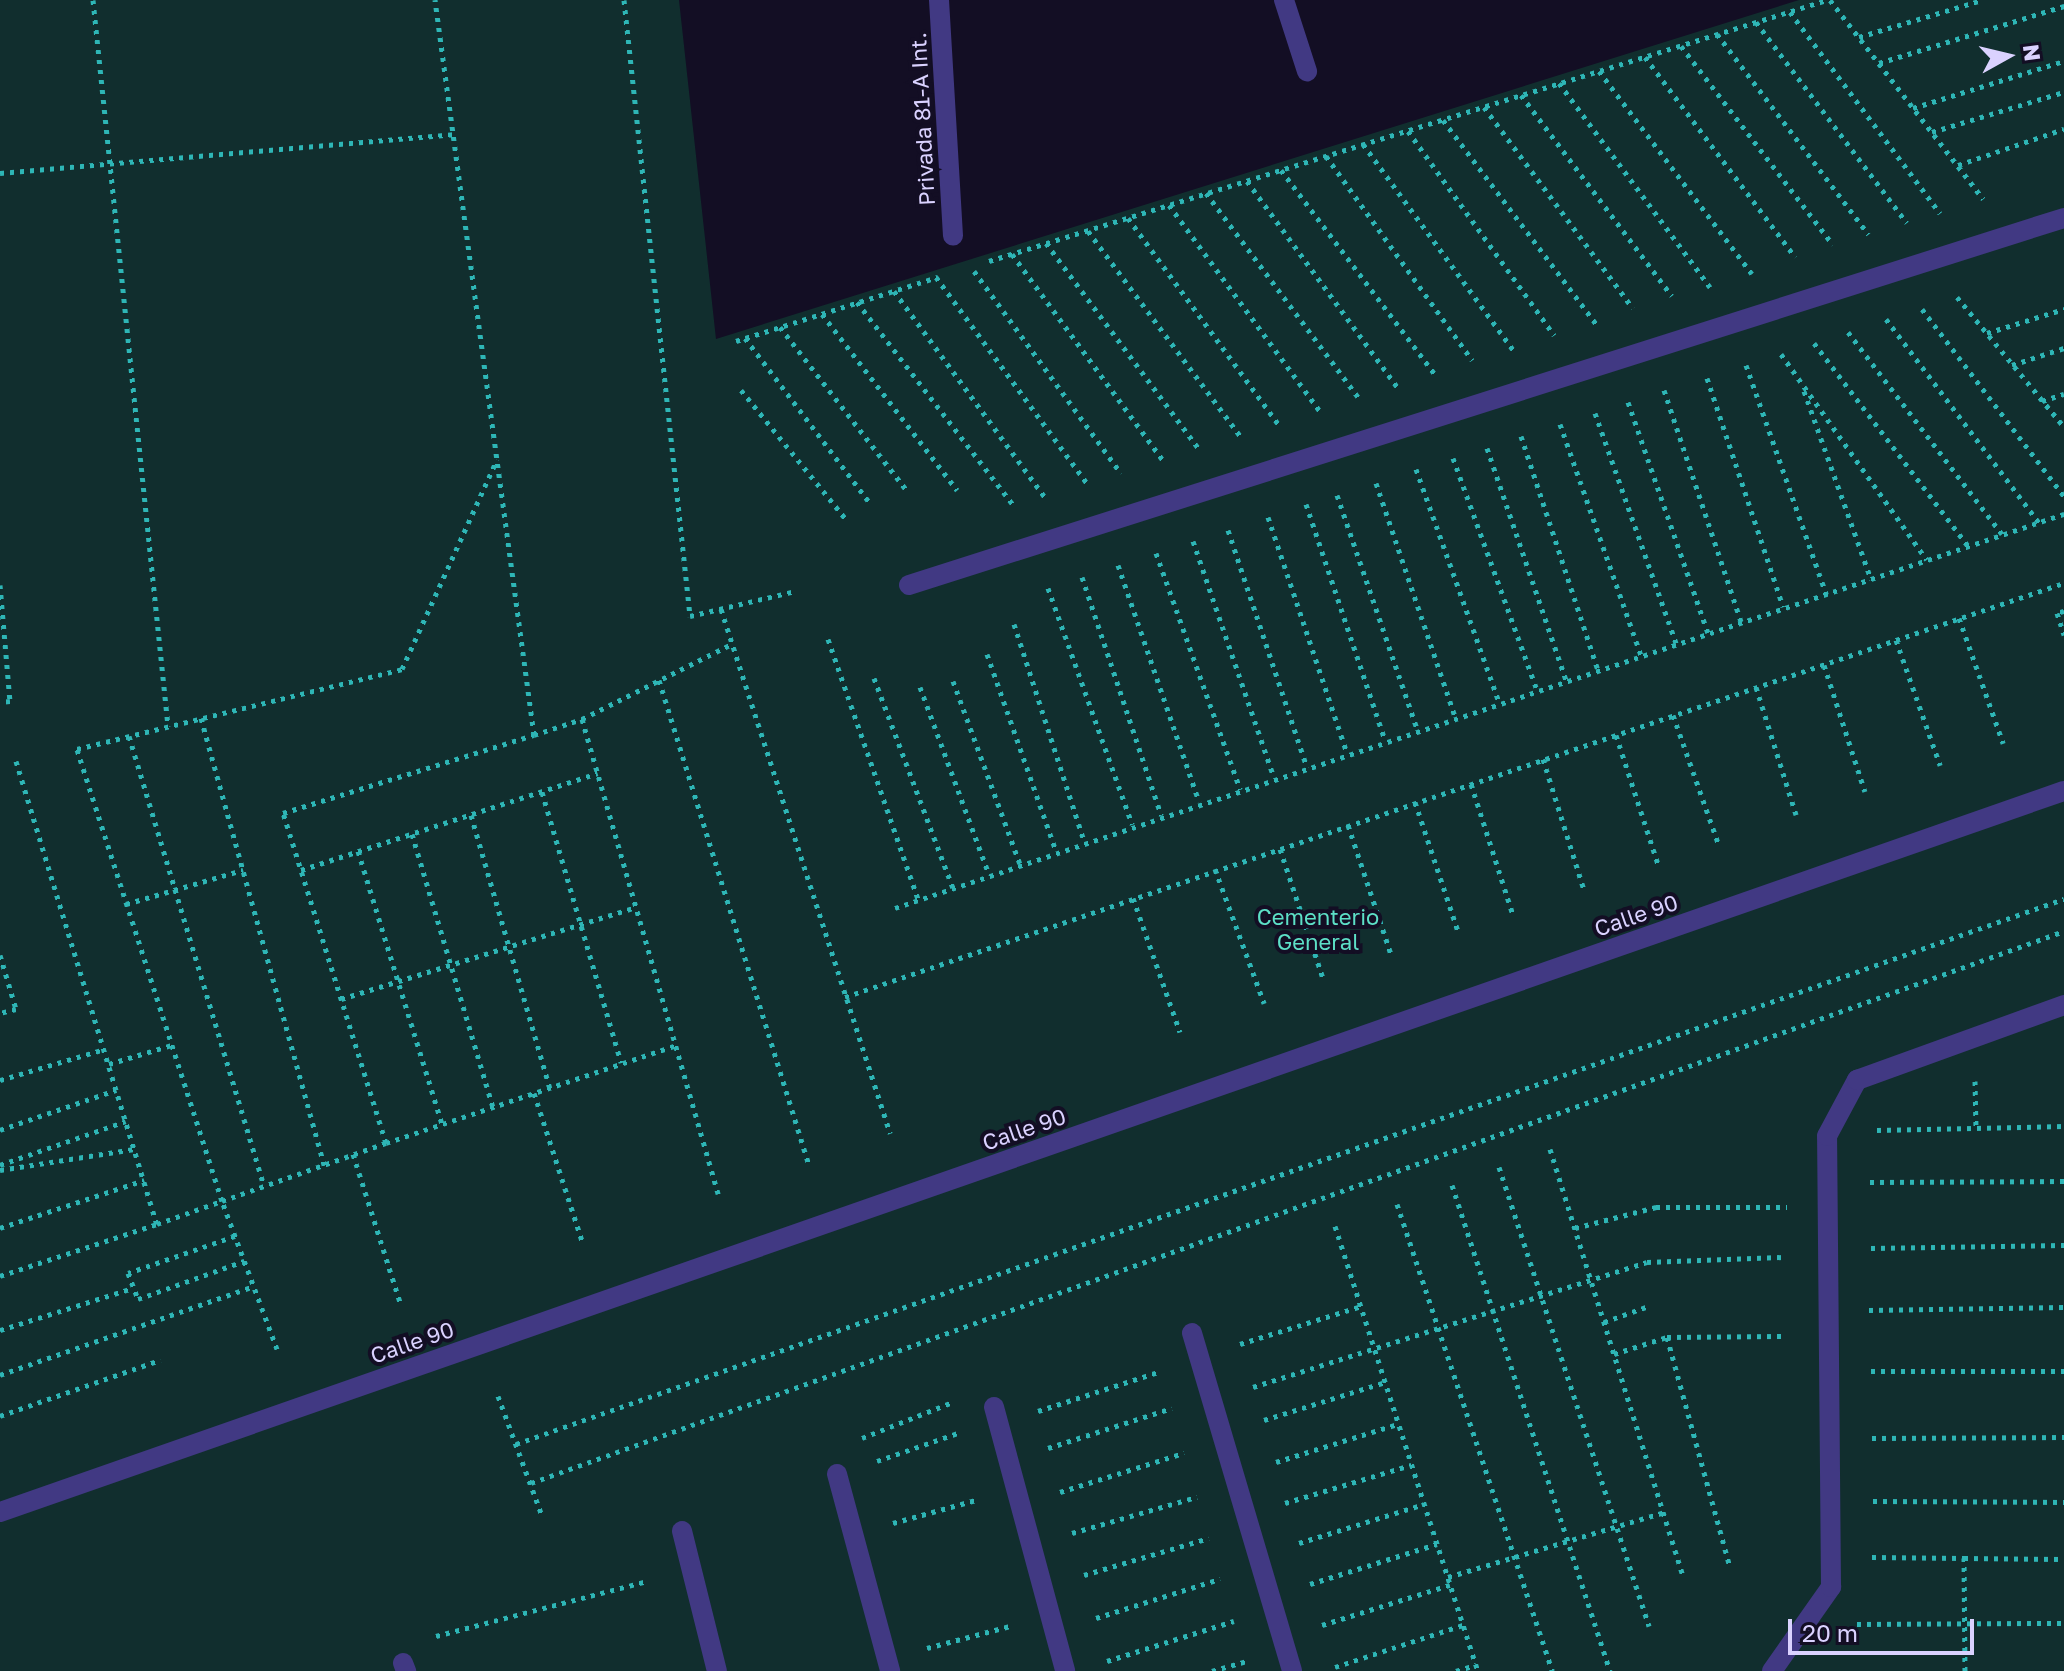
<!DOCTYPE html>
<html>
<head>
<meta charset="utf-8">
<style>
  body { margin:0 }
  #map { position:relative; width:2064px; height:1671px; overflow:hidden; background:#130e24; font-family:"Golos Text",sans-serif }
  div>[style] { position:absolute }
  .green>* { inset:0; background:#112e2e }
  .path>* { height:5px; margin-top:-2.5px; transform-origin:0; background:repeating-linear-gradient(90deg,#2eb6b6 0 4px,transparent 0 10px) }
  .minor>* { height:20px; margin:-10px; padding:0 10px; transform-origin:10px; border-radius:10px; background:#413983 }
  span { translate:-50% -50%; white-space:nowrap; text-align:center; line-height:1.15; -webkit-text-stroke:8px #130e24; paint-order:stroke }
  .street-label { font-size:22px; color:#dad2ff }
  .park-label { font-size:22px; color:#5de0c7 }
  .north { position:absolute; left:1968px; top:16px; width:80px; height:80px; -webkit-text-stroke:6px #130e24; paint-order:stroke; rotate:82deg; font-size:22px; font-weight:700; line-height:32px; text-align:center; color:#dad2ff }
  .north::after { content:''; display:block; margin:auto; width:28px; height:36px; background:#dad2ff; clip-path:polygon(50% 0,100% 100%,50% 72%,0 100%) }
  .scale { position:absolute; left:1788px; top:1619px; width:186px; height:36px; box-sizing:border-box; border:4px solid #dad2ff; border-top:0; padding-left:10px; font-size:24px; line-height:28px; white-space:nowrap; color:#dad2ff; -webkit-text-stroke:6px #130e24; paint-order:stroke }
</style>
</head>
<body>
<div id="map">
  <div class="green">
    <i style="clip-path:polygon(0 0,679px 0,716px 339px,1799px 0,2064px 0,2064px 1671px,0 1671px)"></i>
  </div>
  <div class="path">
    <i style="left:93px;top:0;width:730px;rotate:84.1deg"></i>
    <i style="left:624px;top:0;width:620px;rotate:83.88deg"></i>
    <i style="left:690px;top:616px;width:109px;rotate:-13.3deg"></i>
    <i style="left:1830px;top:0;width:251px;rotate:52.4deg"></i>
    <i style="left:1790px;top:12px;width:251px;rotate:53.3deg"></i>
    <i style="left:1756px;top:22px;width:251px;rotate:53.1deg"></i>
    <i style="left:1717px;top:34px;width:251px;rotate:52.9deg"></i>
    <i style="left:1859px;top:37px;width:128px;rotate:-16.7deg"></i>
    <i style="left:1681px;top:46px;width:250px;rotate:52.6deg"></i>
    <i style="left:1645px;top:57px;width:250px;rotate:53.1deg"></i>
    <i style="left:1879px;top:63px;width:194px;rotate:-17.1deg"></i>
    <i style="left:1599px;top:71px;width:254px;rotate:53deg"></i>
    <i style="left:1559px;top:83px;width:254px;rotate:53.5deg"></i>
    <i style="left:1521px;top:95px;width:251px;rotate:53.1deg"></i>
    <i style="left:1484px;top:107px;width:250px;rotate:53.5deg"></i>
    <i style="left:1913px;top:108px;width:158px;rotate:-17.3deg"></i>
    <i style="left:1443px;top:120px;width:255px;rotate:53.1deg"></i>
    <i style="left:1408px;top:131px;width:251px;rotate:54.4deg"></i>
    <i style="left:1932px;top:132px;width:138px;rotate:-16.9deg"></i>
    <i style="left:1363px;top:144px;width:255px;rotate:53.9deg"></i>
    <i style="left:1326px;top:156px;width:251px;rotate:54.4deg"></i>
    <i style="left:1958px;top:165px;width:112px;rotate:-18.8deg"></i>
    <i style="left:1281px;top:170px;width:256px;rotate:53deg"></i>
    <i style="left:0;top:173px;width:455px;rotate:-4.9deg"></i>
    <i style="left:1247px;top:181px;width:255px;rotate:53.9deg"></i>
    <i style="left:1206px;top:193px;width:256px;rotate:53.3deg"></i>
    <i style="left:1169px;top:205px;width:255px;rotate:53.8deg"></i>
    <i style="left:1128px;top:218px;width:255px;rotate:53.9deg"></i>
    <i style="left:1088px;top:231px;width:255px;rotate:53.4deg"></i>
    <i style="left:1046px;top:243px;width:255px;rotate:53.4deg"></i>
    <i style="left:1012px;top:254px;width:255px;rotate:53.8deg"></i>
    <i style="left:989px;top:261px;width:878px;rotate:-17.3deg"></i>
    <i style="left:974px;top:271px;width:250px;rotate:54deg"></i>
    <i style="left:936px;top:277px;width:255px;rotate:53.8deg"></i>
    <i style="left:894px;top:291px;width:255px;rotate:53.8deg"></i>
    <i style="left:1957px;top:297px;width:168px;rotate:50.5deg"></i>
    <i style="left:857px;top:302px;width:259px;rotate:52.4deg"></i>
    <i style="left:1922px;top:309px;width:235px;rotate:52.8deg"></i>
    <i style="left:822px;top:314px;width:222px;rotate:52.5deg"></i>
    <i style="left:1886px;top:319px;width:255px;rotate:53.1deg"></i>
    <i style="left:780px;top:327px;width:209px;rotate:52.2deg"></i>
    <i style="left:1848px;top:332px;width:254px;rotate:52.7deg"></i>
    <i style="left:1987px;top:333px;width:81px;rotate:-17.3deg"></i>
    <i style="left:745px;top:338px;width:207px;rotate:52.9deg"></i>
    <i style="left:736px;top:341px;width:212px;rotate:-17.6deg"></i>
    <i style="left:1814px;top:343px;width:255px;rotate:52.8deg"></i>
    <i style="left:1781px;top:354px;width:252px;rotate:54.7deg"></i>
    <i style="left:1746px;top:365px;width:243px;rotate:70.7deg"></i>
    <i style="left:2012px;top:365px;width:55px;rotate:-18.1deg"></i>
    <i style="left:1707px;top:378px;width:241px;rotate:71.6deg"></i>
    <i style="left:741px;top:390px;width:166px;rotate:50.9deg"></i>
    <i style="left:1664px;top:390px;width:244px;rotate:71.6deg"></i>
    <i style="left:1804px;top:391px;width:200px;rotate:70.4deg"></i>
    <i style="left:2042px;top:401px;width:23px;rotate:-18deg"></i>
    <i style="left:1628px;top:402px;width:244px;rotate:70.9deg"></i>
    <i style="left:1595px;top:413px;width:244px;rotate:70.6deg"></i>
    <i style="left:1560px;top:424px;width:245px;rotate:70.7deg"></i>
    <i style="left:1521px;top:436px;width:246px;rotate:71.8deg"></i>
    <i style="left:1487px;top:448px;width:245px;rotate:71.2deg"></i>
    <i style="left:1453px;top:458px;width:247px;rotate:70.1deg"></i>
    <i style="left:1416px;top:469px;width:247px;rotate:70.4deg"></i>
    <i style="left:1376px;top:483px;width:247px;rotate:71.3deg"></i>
    <i style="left:1337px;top:495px;width:247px;rotate:71.1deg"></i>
    <i style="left:1306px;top:504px;width:249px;rotate:71.5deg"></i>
    <i style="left:1268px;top:517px;width:249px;rotate:71.5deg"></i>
    <i style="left:1228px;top:530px;width:250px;rotate:71.6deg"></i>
    <i style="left:1193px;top:541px;width:250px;rotate:71.1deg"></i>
    <i style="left:1156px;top:553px;width:251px;rotate:70.4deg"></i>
    <i style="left:1118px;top:565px;width:250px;rotate:71.1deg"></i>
    <i style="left:1082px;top:577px;width:251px;rotate:71.6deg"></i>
    <i style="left:0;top:585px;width:116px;rotate:85.1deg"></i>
    <i style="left:10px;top:701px;width:10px;rotate:174deg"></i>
    <i style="left:1048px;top:588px;width:251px;rotate:70.4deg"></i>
    <i style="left:721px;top:609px;width:551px;rotate:72.12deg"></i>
    <i style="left:2064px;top:611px;width:7px;rotate:164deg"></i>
    <i style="left:2057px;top:613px;width:23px;rotate:72deg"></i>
    <i style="left:1959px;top:618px;width:133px;rotate:70.6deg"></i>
    <i style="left:1014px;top:624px;width:228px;rotate:72.1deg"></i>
    <i style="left:828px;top:639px;width:275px;rotate:70.9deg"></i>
    <i style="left:1896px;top:640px;width:133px;rotate:70.6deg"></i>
    <i style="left:987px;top:654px;width:209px;rotate:70.7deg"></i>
    <i style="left:1824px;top:665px;width:133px;rotate:72.1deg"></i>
    <i style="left:874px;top:678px;width:224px;rotate:69.4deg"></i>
    <i style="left:659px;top:680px;width:505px;rotate:72.82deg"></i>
    <i style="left:953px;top:681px;width:195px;rotate:69.9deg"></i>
    <i style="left:920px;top:687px;width:200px;rotate:69.8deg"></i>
    <i style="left:1756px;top:687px;width:134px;rotate:72.6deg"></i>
    <i style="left:1673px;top:715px;width:136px;rotate:70.6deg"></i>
    <i style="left:201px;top:718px;width:464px;rotate:74.6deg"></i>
    <i style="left:582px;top:719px;width:168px;rotate:-26.6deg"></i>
    <i style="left:534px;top:735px;width:51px;rotate:-18.4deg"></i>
    <i style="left:582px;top:719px;width:494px;rotate:74deg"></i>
    <i style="left:1616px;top:735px;width:136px;rotate:72deg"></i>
    <i style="left:129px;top:736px;width:469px;rotate:73.3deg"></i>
    <i style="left:1543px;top:759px;width:137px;rotate:72.6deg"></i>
    <i style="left:16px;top:761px;width:484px;rotate:73.1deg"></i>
    <i style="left:157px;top:1224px;width:69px;rotate:-19.5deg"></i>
    <i style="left:222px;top:1201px;width:475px;rotate:-107.8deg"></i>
    <i style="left:77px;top:749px;width:335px;rotate:-13.8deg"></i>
    <i style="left:402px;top:669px;width:230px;rotate:-65.6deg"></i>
    <i style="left:1471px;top:784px;width:138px;rotate:72.2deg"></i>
    <i style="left:542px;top:792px;width:282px;rotate:73.7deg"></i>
    <i style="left:1415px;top:802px;width:139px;rotate:71.6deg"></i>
    <i style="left:471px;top:815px;width:284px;rotate:73.9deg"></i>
    <i style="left:1348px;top:825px;width:139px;rotate:71.6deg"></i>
    <i style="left:412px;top:834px;width:285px;rotate:73.5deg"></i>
    <i style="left:1280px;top:849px;width:139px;rotate:71.6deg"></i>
    <i style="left:358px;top:851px;width:286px;rotate:72.9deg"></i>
    <i style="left:1215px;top:869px;width:143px;rotate:69.9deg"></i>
    <i style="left:301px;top:870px;width:312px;rotate:-18.1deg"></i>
    <i style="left:1133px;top:898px;width:142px;rotate:70.7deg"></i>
    <i style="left:126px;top:904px;width:122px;rotate:-16.2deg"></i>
    <i style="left:895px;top:908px;width:1234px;rotate:-18.63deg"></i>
    <i style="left:0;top:955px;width:56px;rotate:73.5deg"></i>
    <i style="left:16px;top:1009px;width:16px;rotate:166deg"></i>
    <i style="left:845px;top:997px;width:1287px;rotate:-18.76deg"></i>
    <i style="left:341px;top:999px;width:309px;rotate:-17.3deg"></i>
    <i style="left:109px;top:1064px;width:66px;rotate:-16.8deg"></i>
    <i style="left:0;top:1080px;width:109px;rotate:-16.4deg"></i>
    <i style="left:1975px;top:1081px;width:47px;rotate:88.8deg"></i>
    <i style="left:534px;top:1093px;width:156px;rotate:72deg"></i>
    <i style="left:0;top:1130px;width:123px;rotate:-19deg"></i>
    <i style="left:1877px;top:1130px;width:187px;rotate:-1.2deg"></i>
    <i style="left:386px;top:1143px;width:305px;rotate:-18.6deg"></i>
    <i style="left:1550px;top:1149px;width:447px;rotate:72.7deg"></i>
    <i style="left:353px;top:1154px;width:158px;rotate:72.4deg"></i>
    <i style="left:0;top:1165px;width:133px;rotate:-19.2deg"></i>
    <i style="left:1499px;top:1167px;width:483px;rotate:71.9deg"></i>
    <i style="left:0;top:1170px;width:136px;rotate:-8.9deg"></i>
    <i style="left:1870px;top:1182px;width:194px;rotate:-0.3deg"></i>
    <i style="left:1452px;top:1185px;width:511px;rotate:71.99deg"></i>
    <i style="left:1397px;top:1204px;width:492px;rotate:71.6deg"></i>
    <i style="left:1335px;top:1226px;width:467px;rotate:72.2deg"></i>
    <i style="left:0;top:1228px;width:152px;rotate:-18.4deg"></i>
    <i style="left:1575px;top:1228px;width:84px;rotate:-14.5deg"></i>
    <i style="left:1656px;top:1207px;width:131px"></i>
    <i style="left:235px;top:1236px;width:113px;rotate:160.9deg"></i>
    <i style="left:128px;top:1273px;width:28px;rotate:69deg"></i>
    <i style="left:138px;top:1299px;width:113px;rotate:-19.7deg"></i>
    <i style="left:1871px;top:1248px;width:193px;rotate:-0.9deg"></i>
    <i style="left:0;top:1276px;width:165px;rotate:-18.3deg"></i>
    <i style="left:1869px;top:1310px;width:195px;rotate:-0.9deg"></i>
    <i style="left:1604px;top:1322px;width:45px;rotate:-19.7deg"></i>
    <i style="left:0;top:1330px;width:139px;rotate:-17.5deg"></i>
    <i style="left:1667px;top:1337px;width:235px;rotate:74.7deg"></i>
    <i style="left:1240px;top:1344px;width:127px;rotate:-17.4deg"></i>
    <i style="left:277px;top:1349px;width:158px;rotate:-110.4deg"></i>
    <i style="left:222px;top:1201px;width:174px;rotate:-19.5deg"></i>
    <i style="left:386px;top:1143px;width:346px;rotate:-107.3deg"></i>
    <i style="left:283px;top:813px;width:263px;rotate:-17.3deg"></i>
    <i style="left:534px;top:735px;width:742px;rotate:-97.67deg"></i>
    <i style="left:1614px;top:1354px;width:56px;rotate:-17.8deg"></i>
    <i style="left:1667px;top:1337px;width:120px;rotate:-0.5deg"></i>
    <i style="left:1871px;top:1371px;width:193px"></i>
    <i style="left:0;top:1375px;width:269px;rotate:-19.3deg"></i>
    <i style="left:1253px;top:1387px;width:413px;rotate:-17.6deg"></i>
    <i style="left:1647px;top:1262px;width:137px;rotate:-2.1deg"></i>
    <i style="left:498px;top:1396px;width:125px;rotate:69.8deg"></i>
    <i style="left:1038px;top:1411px;width:126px;rotate:-18deg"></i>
    <i style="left:0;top:1416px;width:170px;rotate:-19.3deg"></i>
    <i style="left:1264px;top:1420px;width:127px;rotate:-17.4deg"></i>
    <i style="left:862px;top:1438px;width:98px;rotate:-21.6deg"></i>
    <i style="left:1872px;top:1438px;width:192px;rotate:-0.3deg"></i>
    <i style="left:516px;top:1444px;width:1641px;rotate:-19.4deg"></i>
    <i style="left:1048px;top:1448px;width:130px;rotate:-17.9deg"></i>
    <i style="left:877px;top:1461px;width:86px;rotate:-19.1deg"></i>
    <i style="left:1276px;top:1462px;width:128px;rotate:-17.3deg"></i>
    <i style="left:531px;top:1483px;width:1629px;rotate:-19.8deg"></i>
    <i style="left:1060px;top:1492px;width:130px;rotate:-17.5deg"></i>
    <i style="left:1873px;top:1501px;width:191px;rotate:0.3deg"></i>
    <i style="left:1285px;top:1503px;width:132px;rotate:-16.8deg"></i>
    <i style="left:893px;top:1523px;width:86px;rotate:-15.5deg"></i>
    <i style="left:1072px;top:1533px;width:130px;rotate:-16.1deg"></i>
    <i style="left:1299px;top:1543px;width:131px;rotate:-17.3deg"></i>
    <i style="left:1872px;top:1557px;width:92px;rotate:0.6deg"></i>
    <i style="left:1084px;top:1575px;width:130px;rotate:-16.5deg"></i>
    <i style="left:1448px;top:1577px;width:226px;rotate:-16.7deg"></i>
    <i style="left:1310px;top:1584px;width:133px;rotate:-17.5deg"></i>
    <i style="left:1096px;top:1618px;width:130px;rotate:-17.5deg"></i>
    <i style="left:1857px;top:1624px;width:207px;rotate:-0.3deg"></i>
    <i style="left:1322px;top:1625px;width:134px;rotate:-17.4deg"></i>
    <i style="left:436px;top:1636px;width:215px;rotate:-14.6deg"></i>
    <i style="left:927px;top:1648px;width:86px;rotate:-14.8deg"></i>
    <i style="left:1107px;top:1661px;width:133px;rotate:-17.5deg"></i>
    <i style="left:1335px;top:1667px;width:135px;rotate:-18.2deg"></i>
    <i style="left:1212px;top:1671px;width:35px;rotate:-16deg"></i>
    <i style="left:1456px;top:1671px;width:21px;rotate:-17deg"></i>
    <i style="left:1965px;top:1671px;width:113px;rotate:-90.5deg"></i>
    <i style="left:1964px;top:1558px;width:100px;rotate:0.6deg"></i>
  </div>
  <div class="minor">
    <i style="left:939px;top:0;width:236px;rotate:86.6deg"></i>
    <i style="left:1284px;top:0;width:75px;rotate:72.1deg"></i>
    <i style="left:909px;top:585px;width:1212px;rotate:-17.63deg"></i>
    <i style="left:1192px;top:1333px;width:352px;rotate:73.5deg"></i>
    <i style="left:994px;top:1407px;width:273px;rotate:74.9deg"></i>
    <i style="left:837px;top:1474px;width:204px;rotate:74.9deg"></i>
    <i style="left:0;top:1512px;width:2186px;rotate:-19.26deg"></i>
    <i style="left:682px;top:1531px;width:144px;rotate:76deg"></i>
    <i style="left:403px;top:1663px;width:9px;rotate:69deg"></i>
    <i style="left:1772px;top:1671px;width:103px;rotate:-54.9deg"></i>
    <i style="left:1831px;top:1587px;width:451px;rotate:-90.5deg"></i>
    <i style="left:1827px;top:1136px;width:64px;rotate:-61.8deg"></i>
    <i style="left:1857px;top:1080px;width:220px;rotate:-19.9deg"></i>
  </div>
  <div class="street-label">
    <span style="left:922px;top:119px;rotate:-93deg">Privada 81-A Int.</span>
    <span style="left:1636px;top:915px;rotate:-19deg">Calle 90</span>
    <span style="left:1024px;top:1129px;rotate:-19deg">Calle 90</span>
    <span style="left:412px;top:1342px;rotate:-19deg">Calle 90</span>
  </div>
  <div class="park-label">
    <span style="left:1318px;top:929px">Cementerio<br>General</span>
  </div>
  <div class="north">N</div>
  <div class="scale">20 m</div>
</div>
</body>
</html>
